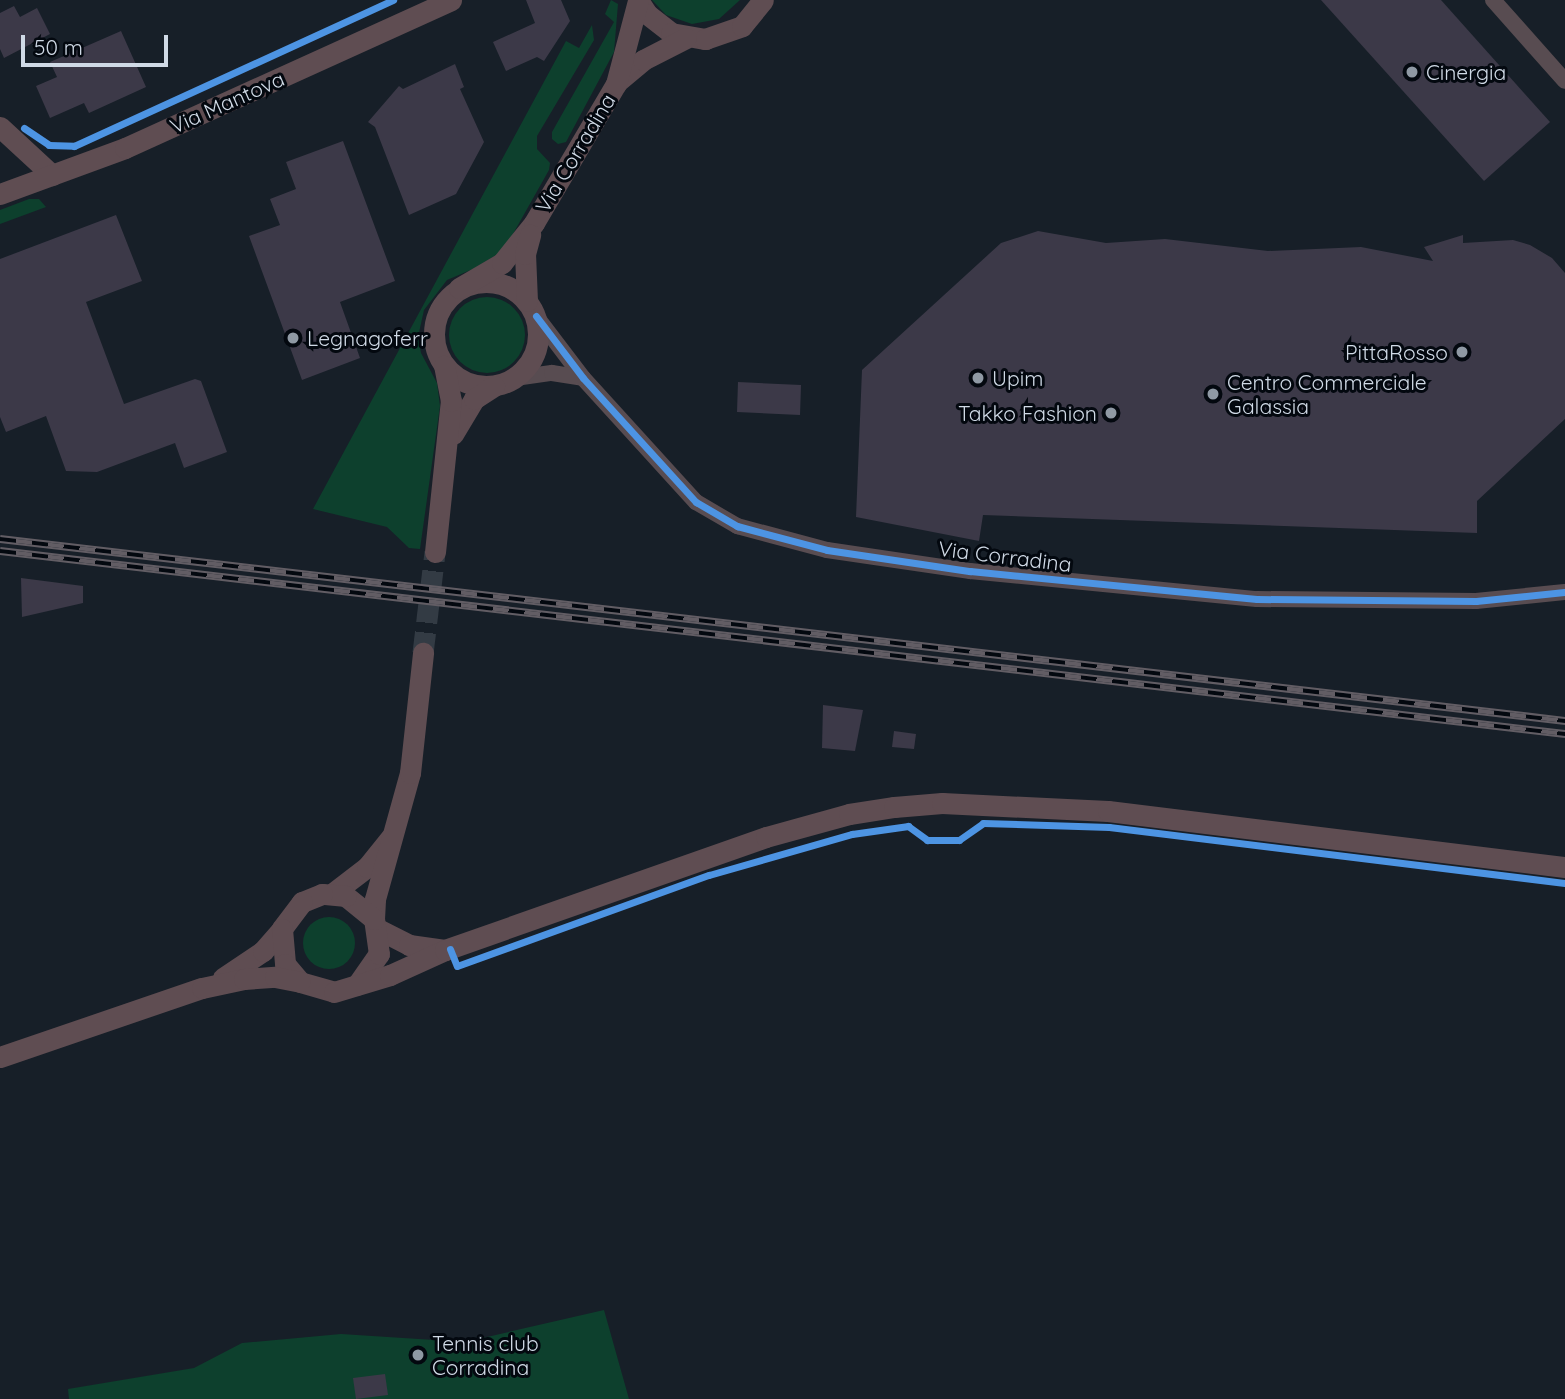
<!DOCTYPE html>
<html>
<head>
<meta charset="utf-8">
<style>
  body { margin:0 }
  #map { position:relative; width:1565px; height:1399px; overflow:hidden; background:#171f28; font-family:Quicksand,sans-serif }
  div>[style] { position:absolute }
  .green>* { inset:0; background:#0d402d }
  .round { border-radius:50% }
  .building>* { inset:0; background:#3c3948 }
  .secondary-tunnel>* { height:21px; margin-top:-10.5px; transform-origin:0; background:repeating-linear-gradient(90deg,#333b44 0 21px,transparent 0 31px) }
  .street>* { height:16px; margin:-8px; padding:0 8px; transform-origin:8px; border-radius:8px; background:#584c51 }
  .secondary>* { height:21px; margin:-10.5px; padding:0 10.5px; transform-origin:10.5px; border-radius:10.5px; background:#5f4d52 }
  .secondary>.ring { margin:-10.5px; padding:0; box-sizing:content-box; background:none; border:21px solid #5f4d52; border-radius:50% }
  .rail>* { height:8px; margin-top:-4px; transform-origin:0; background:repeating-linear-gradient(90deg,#03080f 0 16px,#625d64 0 32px); box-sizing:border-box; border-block:2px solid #625d64 }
  .cycleway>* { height:7px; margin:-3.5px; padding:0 3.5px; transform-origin:3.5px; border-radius:3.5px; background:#4d94e3 }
  .dots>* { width:19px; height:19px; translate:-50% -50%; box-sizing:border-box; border:4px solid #03080f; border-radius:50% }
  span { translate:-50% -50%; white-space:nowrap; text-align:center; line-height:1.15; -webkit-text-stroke:6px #03080f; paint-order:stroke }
  .poi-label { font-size:21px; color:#d0dae6 }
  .left { translate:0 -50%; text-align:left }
  .right { translate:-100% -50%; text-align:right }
  .street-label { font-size:21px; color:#d0dae6 }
  .scale { position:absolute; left:21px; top:35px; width:147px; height:32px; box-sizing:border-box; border:4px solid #d0dae6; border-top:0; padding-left:9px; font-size:21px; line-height:24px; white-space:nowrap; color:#d0dae6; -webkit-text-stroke:5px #03080f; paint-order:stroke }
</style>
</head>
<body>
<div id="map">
  <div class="green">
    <i style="clip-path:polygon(611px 0,618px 4px,614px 52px,566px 142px,558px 144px,552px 139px,552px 132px,614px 22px,605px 14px)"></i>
    <i style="clip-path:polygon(652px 0,740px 0,719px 19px,692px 24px,666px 15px)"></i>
    <i style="clip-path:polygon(592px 25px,594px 40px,537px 136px,537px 149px,550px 163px,549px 170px,509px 241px,503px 251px,473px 269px,447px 280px,424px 310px,418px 337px,421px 353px,437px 383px,440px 406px,420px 549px,409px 548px,387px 527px,313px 509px,566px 41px,579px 48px)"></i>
    <i style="clip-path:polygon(29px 199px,39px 199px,46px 207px,0 224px,0 210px)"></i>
    <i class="round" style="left:449px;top:297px;width:76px;height:76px"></i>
    <i class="round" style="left:303px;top:917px;width:52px;height:52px"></i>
    <i style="clip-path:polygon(604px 1310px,629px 1399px,69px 1399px,68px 1389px,194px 1368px,242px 1343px,341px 1334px,465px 1342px)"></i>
  </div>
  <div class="building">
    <i style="clip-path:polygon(526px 0,561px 0,570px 21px,544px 61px,537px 57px,506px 71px,493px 42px,535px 23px)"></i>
    <i style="clip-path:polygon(1321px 0,1441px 0,1550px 122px,1484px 181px)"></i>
    <i style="clip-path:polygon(14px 6px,20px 17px,37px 8px,50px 34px,4px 58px,0 49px,0 13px)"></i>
    <i style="clip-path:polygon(121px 31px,146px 87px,89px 113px,84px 103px,50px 118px,36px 86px,57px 77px,50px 62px)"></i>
    <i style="clip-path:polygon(455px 64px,464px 87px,460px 89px,484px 142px,456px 194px,409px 215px,375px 127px,368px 122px,399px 86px,403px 89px)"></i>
    <i style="clip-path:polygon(343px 141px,395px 281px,340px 302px,360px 358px,302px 380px,249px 236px,280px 225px,270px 199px,296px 189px,286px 162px)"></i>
    <i style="clip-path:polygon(116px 215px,142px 281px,86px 302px,124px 404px,195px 379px,201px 381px,227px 452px,184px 468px,175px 443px,97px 472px,66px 471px,46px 416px,6px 432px,0 417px,0 259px)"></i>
    <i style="clip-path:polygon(1038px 231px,1106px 243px,1165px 239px,1268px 251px,1361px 247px,1433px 261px,1424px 247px,1463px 235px,1463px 243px,1513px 240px,1530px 245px,1552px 258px,1565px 273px,1565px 419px,1477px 501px,1477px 533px,983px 515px,979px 541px,856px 517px,862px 370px,1001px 243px)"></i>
    <i style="clip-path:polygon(738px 382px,801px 385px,800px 415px,737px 412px)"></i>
    <i style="clip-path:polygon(21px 578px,83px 586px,83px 603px,22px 617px)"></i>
    <i style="clip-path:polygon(823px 705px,863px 710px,855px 751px,822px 748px)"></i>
    <i style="clip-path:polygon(894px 731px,916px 734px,914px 749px,892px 747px)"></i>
    <i style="clip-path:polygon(385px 1374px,388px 1395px,356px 1399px,353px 1378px)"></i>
  </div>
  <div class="secondary-tunnel">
    <i style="left:423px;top:653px;width:102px;rotate:-83.2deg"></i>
  </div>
  <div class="street">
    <i style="left:1493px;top:0;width:108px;rotate:48.4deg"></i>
    <i style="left:536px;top:316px;width:78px;rotate:52.8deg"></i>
    <i style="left:583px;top:378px;width:168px;rotate:47.7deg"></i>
    <i style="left:696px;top:502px;width:48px;rotate:30.3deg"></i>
    <i style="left:737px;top:526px;width:93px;rotate:14.9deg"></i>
    <i style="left:827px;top:550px;width:145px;rotate:8.4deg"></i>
    <i style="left:970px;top:571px;width:288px;rotate:5.6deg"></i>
    <i style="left:1257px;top:599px;width:219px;rotate:0.5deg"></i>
    <i style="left:1476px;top:601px;width:89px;rotate:-5.8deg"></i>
    <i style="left:515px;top:378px;width:37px;rotate:-8deg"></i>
    <i style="left:552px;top:373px;width:31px;rotate:9deg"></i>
  </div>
  <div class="secondary">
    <i style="left:638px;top:0;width:17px;rotate:57deg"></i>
    <i style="left:647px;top:14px;width:31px;rotate:38deg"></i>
    <i style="left:671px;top:33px;width:35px;rotate:10deg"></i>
    <i style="left:705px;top:39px;width:39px;rotate:-19deg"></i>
    <i style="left:742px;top:26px;width:33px;rotate:-51deg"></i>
    <i style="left:617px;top:82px;width:34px;rotate:-40deg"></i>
    <i style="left:643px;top:60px;width:48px;rotate:-27.1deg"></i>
    <i style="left:0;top:127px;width:71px;rotate:42.7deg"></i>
    <i style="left:0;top:194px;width:133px;rotate:-20.2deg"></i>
    <i style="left:125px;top:148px;width:358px;rotate:-24.4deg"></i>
    <i class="ring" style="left:434px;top:282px;width:83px;height:83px"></i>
    <i style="left:459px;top:288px;width:50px;rotate:-30.2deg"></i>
    <i style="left:502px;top:263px;width:51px;rotate:-51.3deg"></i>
    <i style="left:534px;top:223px;width:161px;rotate:-59.5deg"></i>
    <i style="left:616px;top:84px;width:86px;rotate:-75.2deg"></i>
    <i style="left:527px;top:301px;width:47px;rotate:-92.4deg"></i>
    <i style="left:525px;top:254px;width:20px;rotate:-75deg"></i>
    <i style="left:453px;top:434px;width:41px;rotate:-59deg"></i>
    <i style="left:474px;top:399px;width:24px;rotate:-33deg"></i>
    <i style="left:435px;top:552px;width:152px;rotate:-84deg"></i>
    <i style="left:451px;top:401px;width:36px;rotate:-101deg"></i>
    <i style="left:333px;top:893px;width:43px;rotate:-37.4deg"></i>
    <i style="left:367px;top:867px;width:38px;rotate:-51deg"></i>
    <i style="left:374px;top:919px;width:20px;rotate:-87deg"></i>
    <i style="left:375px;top:899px;width:131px;rotate:-74.5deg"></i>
    <i style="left:410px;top:773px;width:121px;rotate:-83.8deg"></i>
    <i style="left:378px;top:929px;width:35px;rotate:27deg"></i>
    <i style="left:409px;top:945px;width:36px;rotate:8deg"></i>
    <i style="left:223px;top:978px;width:48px;rotate:-34deg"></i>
    <i style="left:263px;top:951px;width:29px;rotate:-49deg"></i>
    <i style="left:357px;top:985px;width:38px;rotate:-55deg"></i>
    <i style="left:379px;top:954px;width:35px;rotate:-98deg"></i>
    <i style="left:374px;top:919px;width:36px;rotate:-141deg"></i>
    <i style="left:346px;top:896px;width:24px;rotate:-175deg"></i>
    <i style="left:322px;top:894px;width:22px;rotate:158deg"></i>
    <i style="left:302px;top:902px;width:34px;rotate:127deg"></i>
    <i style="left:282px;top:929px;width:35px;rotate:85deg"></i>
    <i style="left:285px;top:964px;width:23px;rotate:50deg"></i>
    <i style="left:300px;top:982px;width:35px;rotate:16deg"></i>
    <i style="left:334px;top:992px;width:59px;rotate:-16.9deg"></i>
    <i style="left:390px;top:975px;width:60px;rotate:-24.4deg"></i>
    <i style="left:445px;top:950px;width:340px;rotate:-19.4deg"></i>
    <i style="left:766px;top:837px;width:86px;rotate:-15.5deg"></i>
    <i style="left:849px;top:814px;width:46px;rotate:-8.8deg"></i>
    <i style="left:894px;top:807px;width:48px;rotate:-4.8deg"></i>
    <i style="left:942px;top:803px;width:166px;rotate:2.8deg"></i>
    <i style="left:1108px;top:811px;width:460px;rotate:7deg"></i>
    <i style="left:0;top:1057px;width:213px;rotate:-18.9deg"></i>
    <i style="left:202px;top:988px;width:43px;rotate:-12.1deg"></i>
    <i style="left:244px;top:979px;width:31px;rotate:-4deg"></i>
    <i style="left:275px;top:977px;width:25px;rotate:11deg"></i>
  </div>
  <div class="rail">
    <i style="left:0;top:539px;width:1576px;rotate:6.63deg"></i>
    <i style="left:0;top:551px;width:1576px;rotate:6.67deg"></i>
  </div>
  <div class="cycleway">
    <i style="left:24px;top:128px;width:30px;rotate:34deg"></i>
    <i style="left:49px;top:145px;width:25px;rotate:2deg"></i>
    <i style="left:74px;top:146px;width:351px;rotate:-24.6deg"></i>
    <i style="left:536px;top:316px;width:78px;rotate:52.8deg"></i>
    <i style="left:583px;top:378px;width:168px;rotate:47.7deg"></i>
    <i style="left:696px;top:502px;width:48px;rotate:30.3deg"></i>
    <i style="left:737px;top:526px;width:93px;rotate:14.9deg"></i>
    <i style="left:827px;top:550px;width:145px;rotate:8.4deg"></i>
    <i style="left:970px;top:571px;width:288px;rotate:5.6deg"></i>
    <i style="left:1257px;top:599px;width:219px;rotate:0.5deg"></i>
    <i style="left:1476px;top:601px;width:89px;rotate:-5.8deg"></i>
    <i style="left:450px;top:949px;width:18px;rotate:68deg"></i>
    <i style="left:457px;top:966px;width:268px;rotate:-19.9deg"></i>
    <i style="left:709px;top:875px;width:149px;rotate:-16deg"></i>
    <i style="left:852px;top:834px;width:57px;rotate:-8.1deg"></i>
    <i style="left:908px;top:826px;width:24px;rotate:36deg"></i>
    <i style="left:927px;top:840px;width:32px"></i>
    <i style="left:959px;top:840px;width:29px;rotate:-35deg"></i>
    <i style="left:983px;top:823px;width:126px;rotate:1.8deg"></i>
    <i style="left:1109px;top:827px;width:459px;rotate:7deg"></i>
  </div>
  <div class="dots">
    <i style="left:1412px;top:72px;background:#8f99a4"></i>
    <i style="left:293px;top:338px;background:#8f99a4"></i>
    <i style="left:1462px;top:352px;background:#8f99a4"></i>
    <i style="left:978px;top:378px;background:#8f99a4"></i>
    <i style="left:1213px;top:394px;background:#8f99a4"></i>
    <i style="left:1111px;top:413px;background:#8f99a4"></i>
    <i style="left:418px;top:1355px;background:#8f99a4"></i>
  </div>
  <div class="poi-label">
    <span class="left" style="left:1426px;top:72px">Cinergia</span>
    <span class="left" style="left:307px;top:338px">Legnagoferr</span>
    <span class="right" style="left:1448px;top:352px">PittaRosso</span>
    <span class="left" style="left:992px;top:378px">Upim</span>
    <span class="left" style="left:1227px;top:394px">Centro Commerciale<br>Galassia</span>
    <span class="right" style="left:1097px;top:413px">Takko Fashion</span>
    <span class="left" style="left:432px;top:1355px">Tennis club<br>Corradina</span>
  </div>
  <div class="street-label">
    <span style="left:227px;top:102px;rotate:-24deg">Via Mantova</span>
    <span style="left:575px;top:153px;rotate:-59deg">Via Corradina</span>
    <span style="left:1005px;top:556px;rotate:7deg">Via Corradina</span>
  </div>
  <div class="scale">50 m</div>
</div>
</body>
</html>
